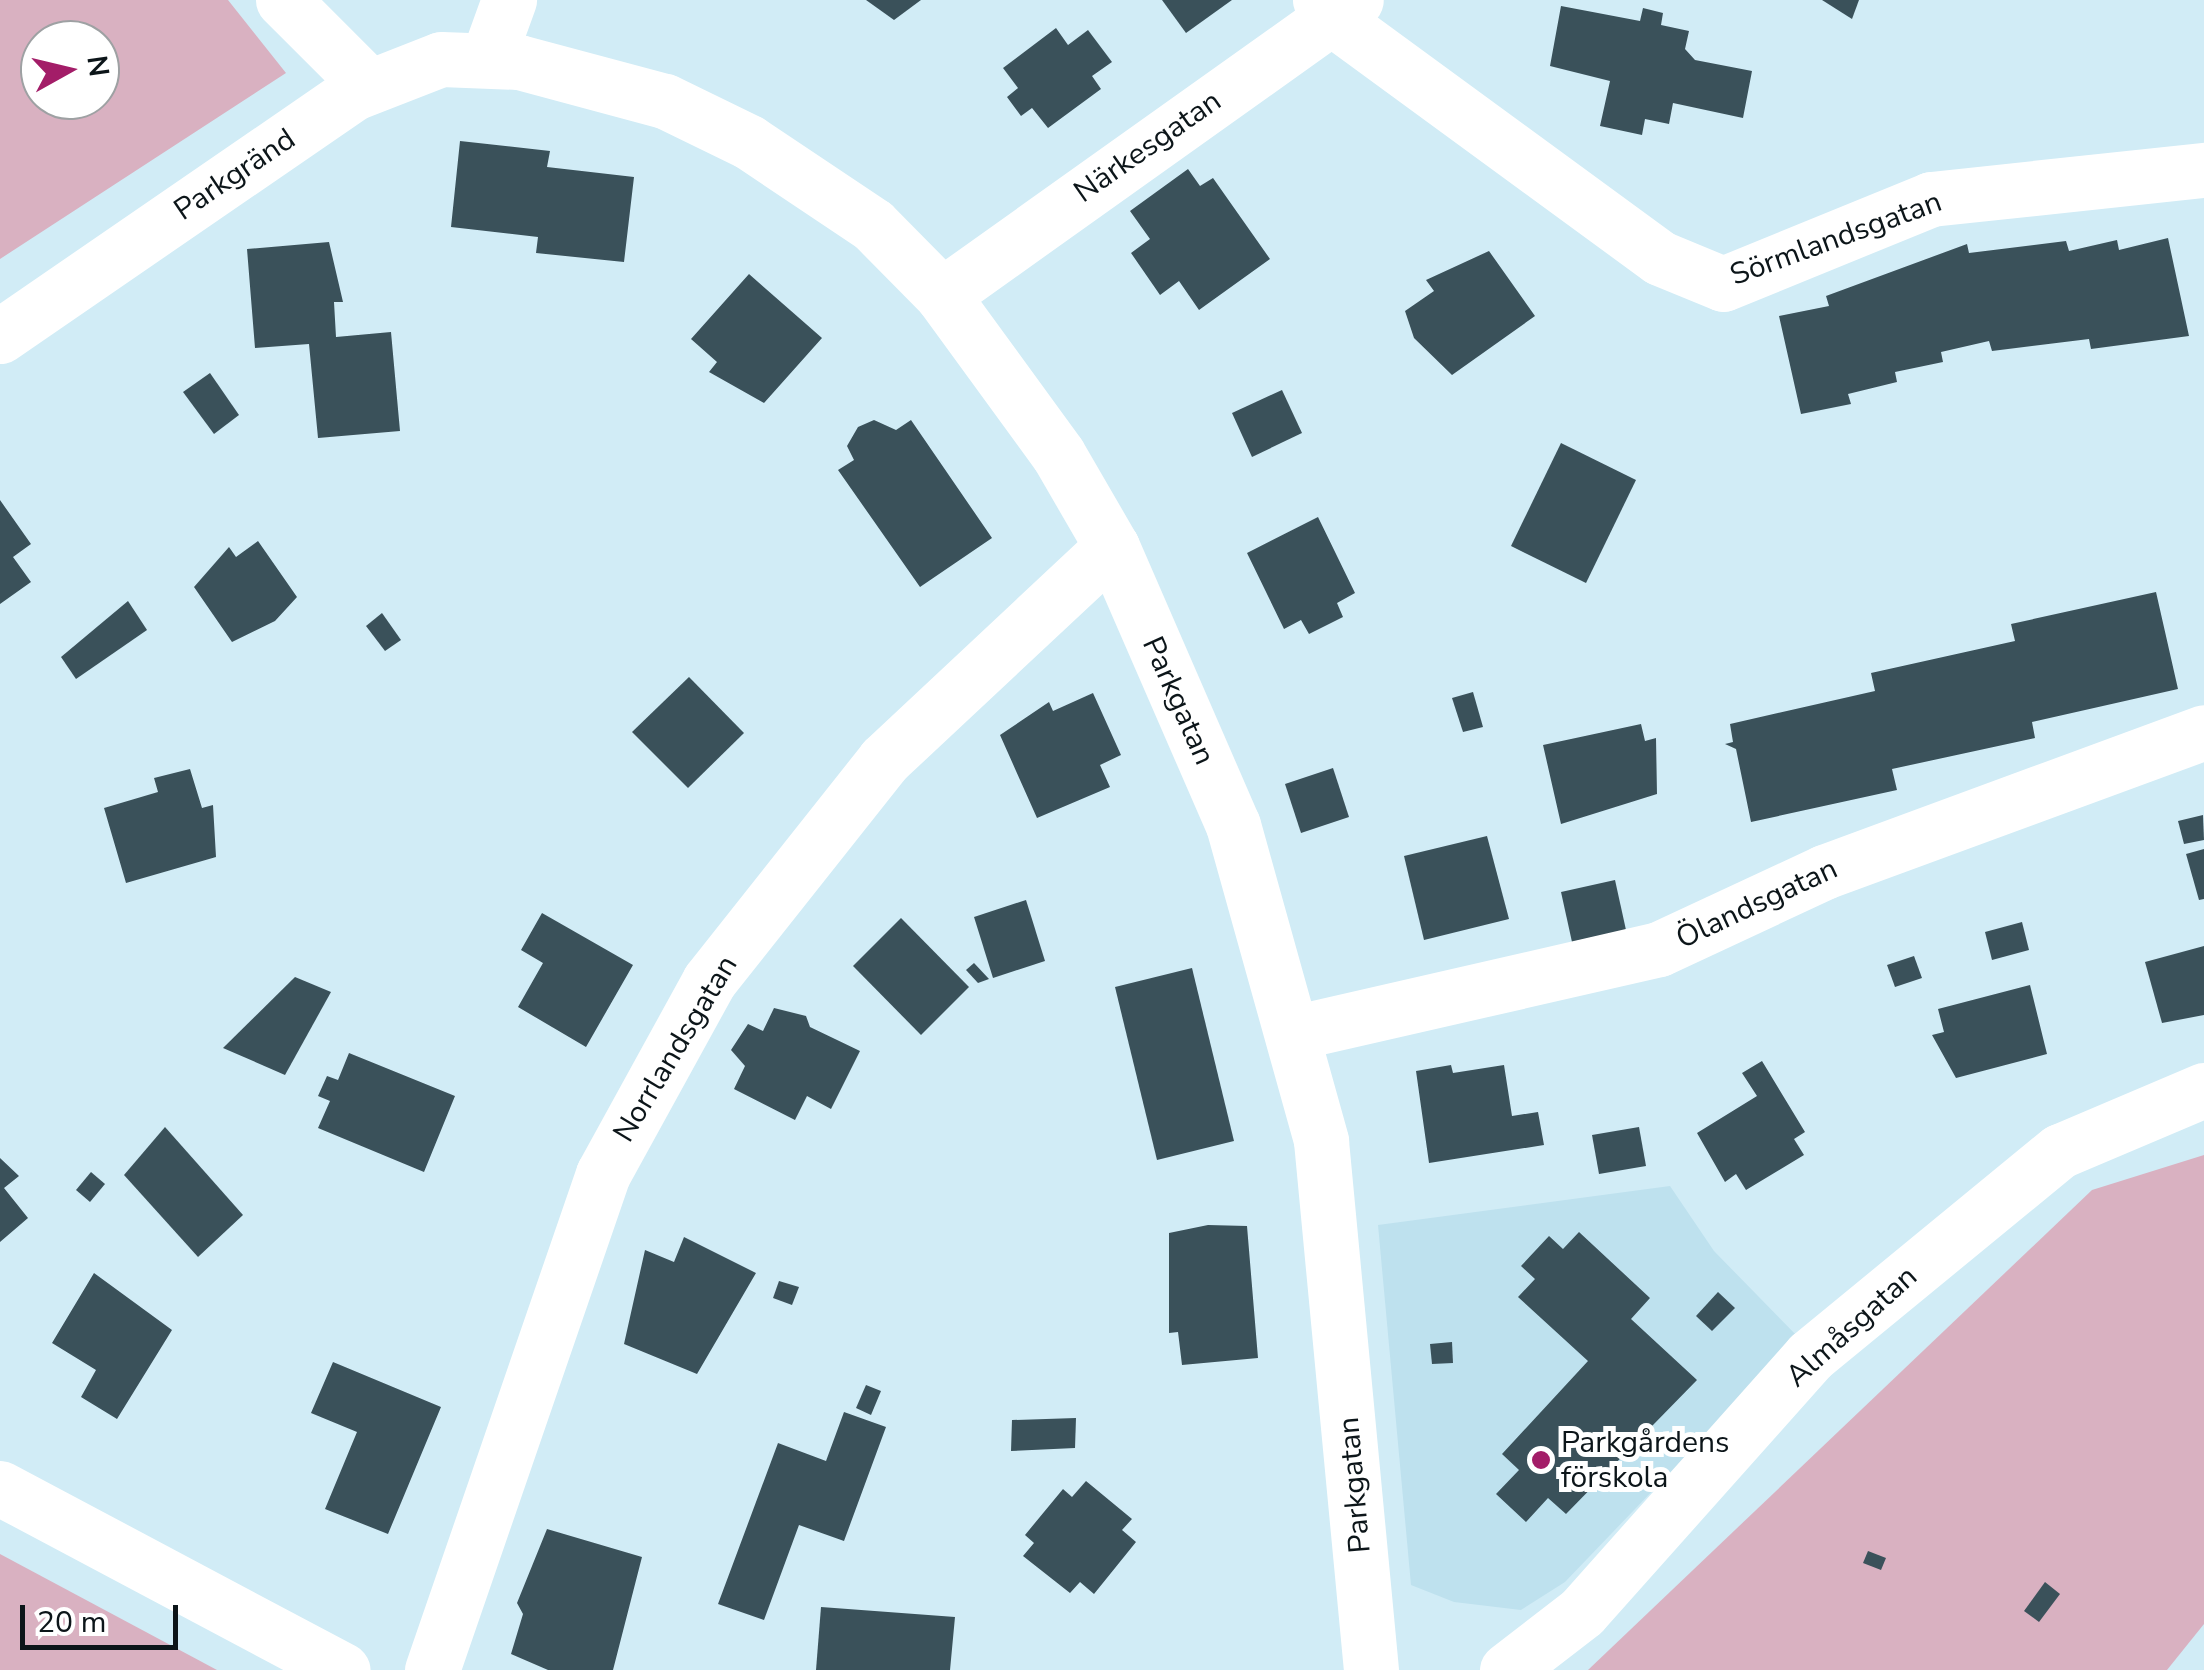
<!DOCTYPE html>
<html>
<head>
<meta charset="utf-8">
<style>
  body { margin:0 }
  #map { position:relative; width:2204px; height:1670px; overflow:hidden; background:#d1ecf6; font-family:"Nunito Sans",sans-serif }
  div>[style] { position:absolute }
  .built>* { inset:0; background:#bee1ee }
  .green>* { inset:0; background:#d9b1c1 }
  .building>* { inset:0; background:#3a515a }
  .minor>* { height:55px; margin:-27.5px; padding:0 27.5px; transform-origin:27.5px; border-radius:27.5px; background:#fff }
  .dots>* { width:28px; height:28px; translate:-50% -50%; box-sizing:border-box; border:5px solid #fff; border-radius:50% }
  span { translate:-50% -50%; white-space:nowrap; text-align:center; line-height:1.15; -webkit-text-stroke:10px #fff; paint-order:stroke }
  .street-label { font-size:30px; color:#0c1519 }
  .poi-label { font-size:30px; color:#0c1519 }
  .left { translate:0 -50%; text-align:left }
  .north { position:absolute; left:20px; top:20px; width:100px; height:100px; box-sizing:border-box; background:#fff; border:2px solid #9ea1a3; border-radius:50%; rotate:82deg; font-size:28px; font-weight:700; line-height:40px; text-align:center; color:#0c1519 }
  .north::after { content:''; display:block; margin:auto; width:35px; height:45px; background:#a31d68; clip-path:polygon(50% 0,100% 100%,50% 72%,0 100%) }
  .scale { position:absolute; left:20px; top:1605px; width:158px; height:45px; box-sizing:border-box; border:5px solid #0c1519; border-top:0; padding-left:12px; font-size:30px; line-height:35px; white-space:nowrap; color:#0c1519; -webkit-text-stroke:8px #fff; paint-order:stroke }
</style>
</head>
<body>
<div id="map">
  <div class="built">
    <i style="clip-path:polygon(1670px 1186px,1714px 1251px,1799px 1338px,1565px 1582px,1521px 1610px,1454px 1602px,1411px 1585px,1378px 1225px)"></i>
  </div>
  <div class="green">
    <i style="clip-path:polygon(evenodd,0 0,228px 0,286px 73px,0 259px,0 0,100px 40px,100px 100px,40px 100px,40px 40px,100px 40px)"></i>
    <i style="clip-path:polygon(2204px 1155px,2204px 1624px,2167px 1670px,1588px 1670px,2092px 1190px)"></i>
    <i style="clip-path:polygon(0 1554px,217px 1670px,0 1670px)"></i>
  </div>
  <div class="building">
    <i style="clip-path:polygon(866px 0,921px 0,894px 20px)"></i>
    <i style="clip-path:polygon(1162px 0,1232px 0,1186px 33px)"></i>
    <i style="clip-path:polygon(1822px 0,1859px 0,1852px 19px)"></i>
    <i style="clip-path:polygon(1561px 6px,1640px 21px,1643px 8px,1663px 13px,1661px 25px,1689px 31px,1685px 49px,1695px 60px,1752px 71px,1743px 118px,1673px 103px,1669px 124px,1645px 119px,1642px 135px,1600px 126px,1610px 81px,1550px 66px)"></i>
    <i style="clip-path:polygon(1056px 28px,1068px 45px,1088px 30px,1112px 62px,1092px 76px,1101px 89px,1048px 128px,1032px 108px,1021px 116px,1007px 97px,1018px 88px,1003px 68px)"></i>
    <i style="clip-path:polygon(460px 141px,550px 151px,547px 167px,634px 177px,624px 262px,536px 253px,538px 237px,451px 227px)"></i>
    <i style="clip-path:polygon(1188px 169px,1200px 186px,1213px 178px,1270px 259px,1199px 310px,1179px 281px,1160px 295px,1131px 253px,1150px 239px,1130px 211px)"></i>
    <i style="clip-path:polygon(2168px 238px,2189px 336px,2091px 349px,2089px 339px,1992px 351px,1989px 341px,1941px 352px,1943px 362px,1895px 372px,1897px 382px,1848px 394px,1851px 404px,1801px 414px,1779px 316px,1829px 306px,1826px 296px,1967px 244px,1969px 253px,2066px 241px,2069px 251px,2117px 240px,2119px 250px)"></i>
    <i style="clip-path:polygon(329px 242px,343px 302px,334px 302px,336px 337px,391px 332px,400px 431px,318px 438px,309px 344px,255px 348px,247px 249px)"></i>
    <i style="clip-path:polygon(1489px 251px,1535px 316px,1452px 375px,1414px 338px,1405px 311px,1434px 291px,1426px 280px)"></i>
    <i style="clip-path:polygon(749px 274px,822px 338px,764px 403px,709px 372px,717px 362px,691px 339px)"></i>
    <i style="clip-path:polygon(210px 373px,239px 415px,214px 434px,183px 392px)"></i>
    <i style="clip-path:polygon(1282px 390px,1302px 433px,1252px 457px,1232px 413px)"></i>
    <i style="clip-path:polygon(874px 420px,896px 430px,911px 420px,992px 538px,920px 587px,838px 470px,854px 460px,847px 446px,858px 427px)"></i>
    <i style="clip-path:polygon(1561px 443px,1636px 480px,1586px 583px,1511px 546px)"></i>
    <i style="clip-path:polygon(0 500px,31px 544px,13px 557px,31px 582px,0 604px)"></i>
    <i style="clip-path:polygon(1318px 517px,1355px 593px,1337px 603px,1343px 617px,1309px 634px,1301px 620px,1284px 629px,1247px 553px)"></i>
    <i style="clip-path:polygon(258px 541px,297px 597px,275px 621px,232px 642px,194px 587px,229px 547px,236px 557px)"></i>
    <i style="clip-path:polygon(2156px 592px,2178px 689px,2032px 722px,2035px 738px,1892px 769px,1897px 790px,1751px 822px,1736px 749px,1725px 744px,1733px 742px,1730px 724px,1875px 691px,1871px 673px,2015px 641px,2011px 624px)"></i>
    <i style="clip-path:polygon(128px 601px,147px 630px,76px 679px,61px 657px)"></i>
    <i style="clip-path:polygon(382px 613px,401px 640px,385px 651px,366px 626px)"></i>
    <i style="clip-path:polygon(689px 677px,744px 733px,688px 788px,632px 732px)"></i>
    <i style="clip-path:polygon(1473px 692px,1483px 727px,1463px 732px,1452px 698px)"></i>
    <i style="clip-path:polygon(1093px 693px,1121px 755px,1100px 765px,1110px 787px,1037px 818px,1000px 735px,1049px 702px,1053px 711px)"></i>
    <i style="clip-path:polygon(1641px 724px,1645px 741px,1656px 738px,1657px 794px,1561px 824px,1543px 745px)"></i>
    <i style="clip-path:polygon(1333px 768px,1349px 817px,1301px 833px,1285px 784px)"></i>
    <i style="clip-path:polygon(190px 769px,202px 808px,213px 805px,216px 857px,126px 883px,104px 808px,158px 792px,154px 778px)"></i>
    <i style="clip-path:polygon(2203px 815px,2204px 840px,2184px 844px,2178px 821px)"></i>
    <i style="clip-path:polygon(1487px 836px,1509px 919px,1424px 940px,1404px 856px)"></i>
    <i style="clip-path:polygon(2204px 849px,2204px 899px,2199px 900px,2186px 854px)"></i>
    <i style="clip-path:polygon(1615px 880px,1626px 930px,1572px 942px,1561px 892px)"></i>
    <i style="clip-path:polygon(1026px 900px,1045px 961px,993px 978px,974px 917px)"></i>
    <i style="clip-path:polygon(542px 913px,633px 965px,586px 1047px,518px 1007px,543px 963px,521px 950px)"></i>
    <i style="clip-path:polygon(901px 918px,969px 987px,921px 1035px,853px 966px)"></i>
    <i style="clip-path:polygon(2022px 922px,2029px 950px,1992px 960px,1985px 932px)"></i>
    <i style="clip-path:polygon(2204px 946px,2204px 1015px,2162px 1023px,2145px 962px)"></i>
    <i style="clip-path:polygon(1914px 956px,1922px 978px,1895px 987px,1887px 965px)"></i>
    <i style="clip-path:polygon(974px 963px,989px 979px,978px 983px,966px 970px)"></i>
    <i style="clip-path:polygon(1192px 968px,1234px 1141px,1157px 1160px,1115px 987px)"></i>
    <i style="clip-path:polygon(295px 977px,331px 992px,285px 1075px,223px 1048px)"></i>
    <i style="clip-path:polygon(2030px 985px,2047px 1054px,1956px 1078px,1932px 1035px,1944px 1032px,1938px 1009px)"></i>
    <i style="clip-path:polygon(774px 1008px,806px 1016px,810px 1027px,860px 1051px,831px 1109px,807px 1096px,795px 1120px,734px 1089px,745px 1066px,731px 1050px,748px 1024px,763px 1031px)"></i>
    <i style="clip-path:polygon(349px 1053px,455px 1096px,424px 1172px,318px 1128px,330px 1101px,318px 1096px,327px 1076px,338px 1080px)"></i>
    <i style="clip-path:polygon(1762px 1061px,1805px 1132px,1794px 1139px,1804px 1155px,1746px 1190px,1736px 1174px,1725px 1182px,1697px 1133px,1757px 1096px,1742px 1073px)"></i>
    <i style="clip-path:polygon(1451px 1065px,1453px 1073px,1504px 1065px,1512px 1116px,1538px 1112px,1544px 1145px,1429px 1163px,1416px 1071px)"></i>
    <i style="clip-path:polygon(165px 1127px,243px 1215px,198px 1257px,124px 1175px)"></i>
    <i style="clip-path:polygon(1639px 1127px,1646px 1166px,1599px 1174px,1592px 1135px)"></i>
    <i style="clip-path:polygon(0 1158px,19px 1176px,4px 1188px,28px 1218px,0 1242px)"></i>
    <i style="clip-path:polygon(91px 1172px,105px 1184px,90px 1202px,76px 1190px)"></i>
    <i style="clip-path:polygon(1208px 1225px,1247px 1226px,1258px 1358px,1182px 1365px,1178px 1332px,1169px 1333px,1169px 1233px)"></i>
    <i style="clip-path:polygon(1579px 1232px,1650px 1298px,1631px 1319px,1697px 1380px,1566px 1514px,1548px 1498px,1526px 1522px,1496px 1494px,1519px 1470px,1502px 1454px,1588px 1361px,1518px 1297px,1535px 1279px,1521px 1266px,1549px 1236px,1563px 1249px)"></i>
    <i style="clip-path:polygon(684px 1237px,756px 1273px,697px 1374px,624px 1344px,645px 1250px,674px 1262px)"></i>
    <i style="clip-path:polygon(94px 1273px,172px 1330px,117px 1419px,81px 1397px,96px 1370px,52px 1343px)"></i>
    <i style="clip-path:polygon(779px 1281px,799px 1287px,792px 1305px,773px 1298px)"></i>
    <i style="clip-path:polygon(1718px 1292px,1735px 1308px,1712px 1331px,1696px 1316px)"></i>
    <i style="clip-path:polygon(1452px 1342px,1453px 1363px,1432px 1364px,1430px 1344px)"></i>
    <i style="clip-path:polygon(333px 1362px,441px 1407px,388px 1534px,325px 1509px,357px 1432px,311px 1413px)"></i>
    <i style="clip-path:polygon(866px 1385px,881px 1391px,871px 1415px,856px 1408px)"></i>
    <i style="clip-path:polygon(844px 1412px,886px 1427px,844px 1541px,799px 1525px,764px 1620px,718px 1604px,778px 1443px,826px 1461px)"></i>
    <i style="clip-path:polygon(1076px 1418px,1075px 1448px,1011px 1451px,1012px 1420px)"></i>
    <i style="clip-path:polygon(1086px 1481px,1132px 1519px,1122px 1530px,1136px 1542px,1094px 1594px,1080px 1582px,1070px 1593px,1023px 1556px,1034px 1543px,1025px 1535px,1063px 1489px,1072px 1497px)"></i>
    <i style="clip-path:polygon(547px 1529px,642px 1557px,613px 1670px,548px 1670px,511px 1654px,523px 1614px,517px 1603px)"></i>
    <i style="clip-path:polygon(1868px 1551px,1886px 1558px,1881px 1570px,1863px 1563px)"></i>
    <i style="clip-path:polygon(2045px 1582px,2060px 1594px,2039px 1622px,2024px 1611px)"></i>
    <i style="clip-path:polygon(821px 1607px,955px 1617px,950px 1670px,816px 1670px)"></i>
  </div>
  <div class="minor">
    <i style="left:283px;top:0;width:120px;rotate:45deg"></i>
    <i style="left:1320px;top:0;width:22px;rotate:56deg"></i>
    <i style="left:1332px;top:18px;width:406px;rotate:36.2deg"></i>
    <i style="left:1660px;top:258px;width:68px;rotate:22.4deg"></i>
    <i style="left:1723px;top:284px;width:225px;rotate:-22.2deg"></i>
    <i style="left:1931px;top:199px;width:275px;rotate:-6.1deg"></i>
    <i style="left:488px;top:58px;width:62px;rotate:-70.1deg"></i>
    <i style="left:942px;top:295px;width:508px;rotate:-35.47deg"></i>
    <i style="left:0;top:336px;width:429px;rotate:-34.5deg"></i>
    <i style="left:354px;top:93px;width:93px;rotate:-21.3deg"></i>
    <i style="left:441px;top:59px;width:78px;rotate:2.2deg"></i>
    <i style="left:519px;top:62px;width:151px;rotate:15deg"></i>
    <i style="left:665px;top:101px;width:93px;rotate:26deg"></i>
    <i style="left:749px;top:142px;width:149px;rotate:33.8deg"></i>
    <i style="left:873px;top:225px;width:98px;rotate:45.4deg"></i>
    <i style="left:942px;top:295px;width:197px;rotate:53.9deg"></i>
    <i style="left:1058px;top:454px;width:108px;rotate:59.9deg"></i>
    <i style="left:1112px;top:547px;width:303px;rotate:66.5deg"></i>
    <i style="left:1233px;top:825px;width:328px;rotate:74.4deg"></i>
    <i style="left:1321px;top:1141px;width:531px;rotate:84.6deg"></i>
    <i style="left:1297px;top:1032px;width:371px;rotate:-12.9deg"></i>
    <i style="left:1659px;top:949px;width:182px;rotate:-25deg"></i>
    <i style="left:1824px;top:872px;width:405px;rotate:-20.2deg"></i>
    <i style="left:0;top:1488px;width:388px;rotate:28deg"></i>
    <i style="left:432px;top:1670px;width:525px;rotate:-70.98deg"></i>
    <i style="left:603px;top:1174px;width:220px;rotate:-61.2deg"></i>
    <i style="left:709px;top:981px;width:282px;rotate:-51.6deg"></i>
    <i style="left:884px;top:760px;width:312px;rotate:-43.1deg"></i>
    <i style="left:1507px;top:1670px;width:95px;rotate:-37.7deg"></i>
    <i style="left:1582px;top:1612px;width:343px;rotate:-48.3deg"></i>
    <i style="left:1810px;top:1356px;width:323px;rotate:-39.4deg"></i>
    <i style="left:2060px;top:1151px;width:156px;rotate:-23deg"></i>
  </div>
  <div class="dots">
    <i style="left:1541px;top:1460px;background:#a31d68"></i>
  </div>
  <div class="street-label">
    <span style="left:1148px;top:147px;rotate:-35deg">Närkesgatan</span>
    <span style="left:235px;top:175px;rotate:-34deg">Parkgränd</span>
    <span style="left:1836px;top:239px;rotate:-20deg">Sörmlandsgatan</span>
    <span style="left:1178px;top:701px;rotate:66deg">Parkgatan</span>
    <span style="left:1757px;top:904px;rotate:-25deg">Ölandsgatan</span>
    <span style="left:676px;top:1049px;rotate:-59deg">Norrlandsgatan</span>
    <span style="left:1852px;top:1327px;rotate:-42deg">Almåsgatan</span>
    <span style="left:1355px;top:1485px;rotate:-95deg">Parkgatan</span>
  </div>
  <div class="poi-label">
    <span class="left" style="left:1561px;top:1460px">Parkgårdens<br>förskola</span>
  </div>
  <div class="north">N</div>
  <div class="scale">20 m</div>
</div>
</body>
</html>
